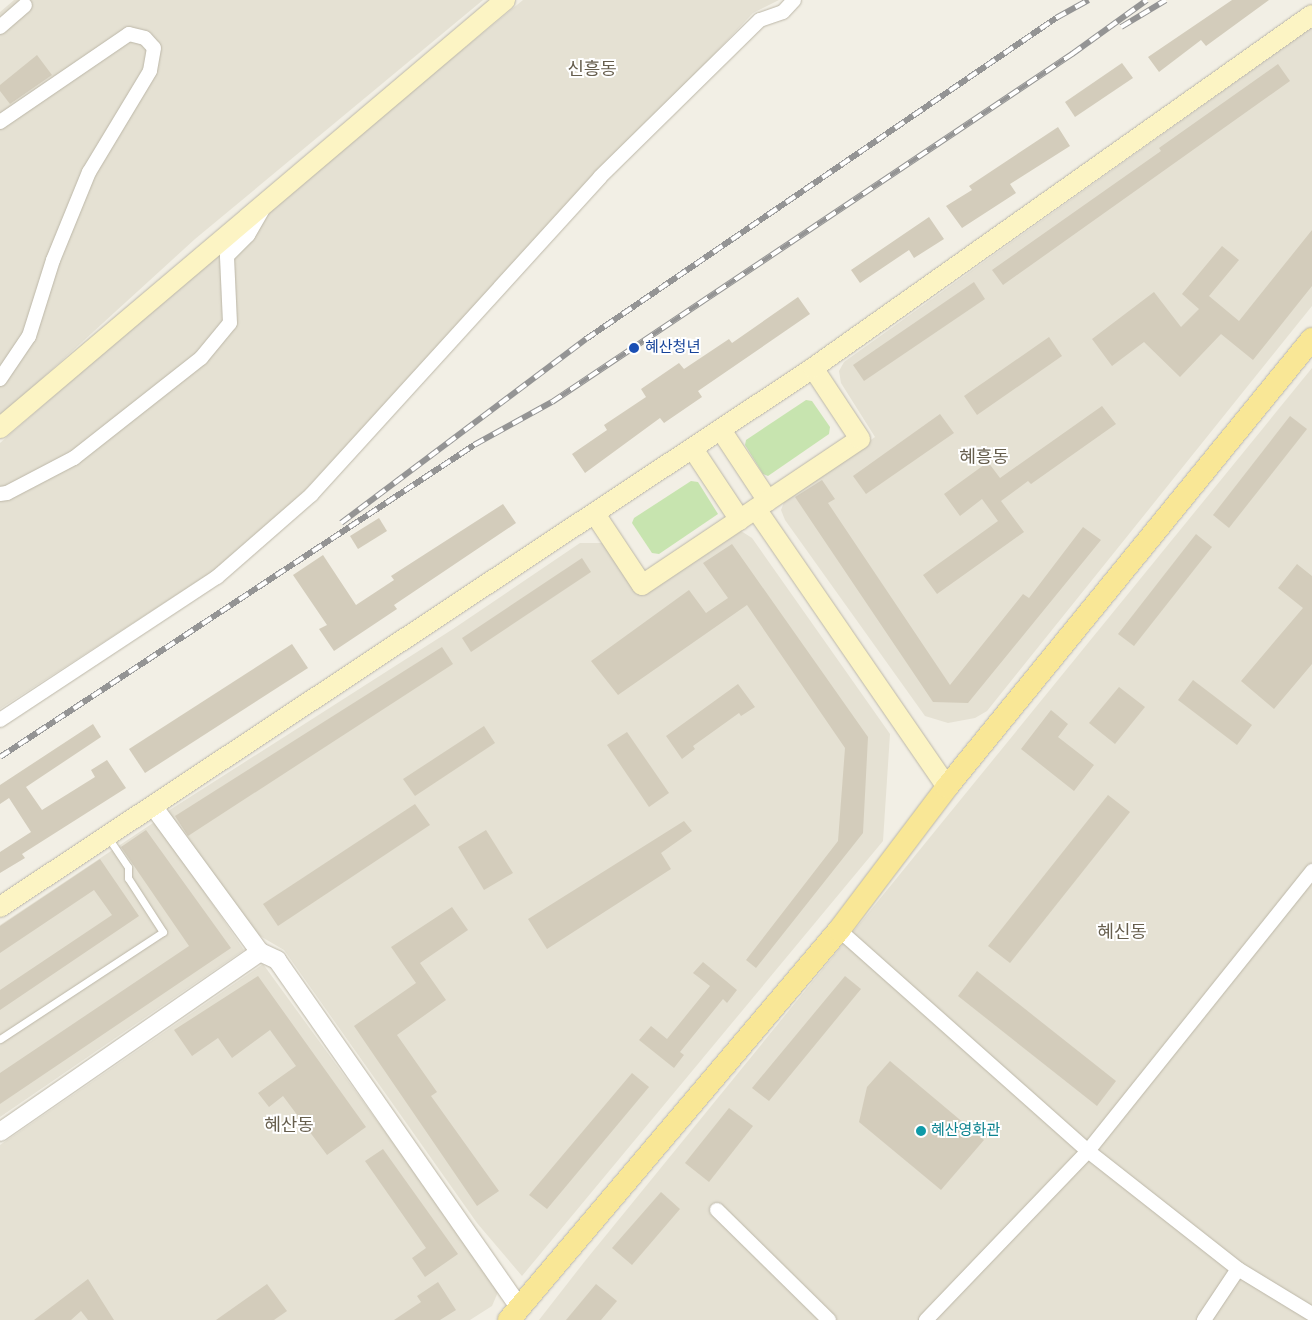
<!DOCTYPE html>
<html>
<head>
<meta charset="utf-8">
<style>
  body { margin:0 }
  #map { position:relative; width:1312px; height:1320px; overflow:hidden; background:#f2efe5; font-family:Roboto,"Noto Sans KR",sans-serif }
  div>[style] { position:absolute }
  .residential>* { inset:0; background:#e5e1d3 }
  .green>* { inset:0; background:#c7e4af }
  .building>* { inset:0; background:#d3ccbb }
  .roads { filter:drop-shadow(0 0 1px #bcb7a8) drop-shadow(0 0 1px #bcb7a8) }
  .service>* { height:7px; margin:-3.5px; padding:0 3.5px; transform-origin:3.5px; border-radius:3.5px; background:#fff }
  .minor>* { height:14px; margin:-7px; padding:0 7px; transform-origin:7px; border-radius:7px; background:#fff }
  .tertiary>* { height:18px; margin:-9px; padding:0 9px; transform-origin:9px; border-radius:9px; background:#fff }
  .secondary>* { height:20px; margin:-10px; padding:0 10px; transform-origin:10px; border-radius:10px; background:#fcf4c4 }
  .primary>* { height:22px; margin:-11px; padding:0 11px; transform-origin:11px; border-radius:11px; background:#f9e796 }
  .rail>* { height:5.5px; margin-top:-2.75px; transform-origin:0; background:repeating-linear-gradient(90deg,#fff 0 11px,#949494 0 22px); box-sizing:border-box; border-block:1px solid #949494 }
  .dots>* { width:14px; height:14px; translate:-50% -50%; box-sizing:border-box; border:2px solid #fff; border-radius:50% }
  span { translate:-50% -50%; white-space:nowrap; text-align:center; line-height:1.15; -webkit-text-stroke:4px #fff; paint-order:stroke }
  .transit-label { font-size:15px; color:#164399 }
  .left { translate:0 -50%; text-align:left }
  .culture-label { font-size:15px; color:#0d838f }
  .quarter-label { font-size:18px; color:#665e4d }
</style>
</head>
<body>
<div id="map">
  <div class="residential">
    <i style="clip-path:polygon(14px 0,483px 0,195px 239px,0 417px,0 12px)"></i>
    <i style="clip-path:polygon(523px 0,779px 0,753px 13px,289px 507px,218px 568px,0 709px,0 443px,276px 202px)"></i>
    <i style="clip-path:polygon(1312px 27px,1312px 306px,987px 711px,975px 718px,948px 723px,925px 716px,785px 520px,781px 510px,784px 502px,875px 437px,841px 383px,839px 371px,844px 362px)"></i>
    <i style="clip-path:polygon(1312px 368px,1312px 1320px,539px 1320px,585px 1261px)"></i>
    <i style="clip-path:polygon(741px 531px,752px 538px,890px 734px,883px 841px,522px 1276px,477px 1223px,284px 950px,260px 936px,165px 813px,453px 629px,580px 543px,607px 543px,643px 596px)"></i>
    <i style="clip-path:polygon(156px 821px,244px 950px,0 1117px,0 925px)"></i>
    <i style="clip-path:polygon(263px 964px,490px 1276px,498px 1292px,492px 1306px,470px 1320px,0 1320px,0 1145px)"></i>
  </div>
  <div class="green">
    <i style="clip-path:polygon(806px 400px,812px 401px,830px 427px,829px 434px,768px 476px,763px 474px,745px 445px,746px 440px)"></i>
    <i style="clip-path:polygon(691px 481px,698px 482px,718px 514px,659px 554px,652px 553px,632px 523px,634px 518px)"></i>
  </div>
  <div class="building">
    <i style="clip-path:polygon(1232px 0,1269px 0,1206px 46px,1201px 40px,1159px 72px,1148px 57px)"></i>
    <i style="clip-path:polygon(37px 55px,52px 75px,10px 104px,0 91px,0 85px)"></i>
    <i style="clip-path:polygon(1122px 63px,1133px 78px,1075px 117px,1065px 102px)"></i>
    <i style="clip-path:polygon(1278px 64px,1290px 81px,1003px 285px,992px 270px,1161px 151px,1159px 148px)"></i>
    <i style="clip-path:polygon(1058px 127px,1070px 146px,1010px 184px,1016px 193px,962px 228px,946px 206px,972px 190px,969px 186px)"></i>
    <i style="clip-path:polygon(929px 217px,944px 239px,914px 258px,909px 250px,860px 283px,851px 270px)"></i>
    <i style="clip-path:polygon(1312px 230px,1312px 286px,1253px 360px,1221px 334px,1180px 377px,1144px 342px,1112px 366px,1092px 339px,1154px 292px,1181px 327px,1199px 309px,1182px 294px,1222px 246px,1239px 260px,1209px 296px,1239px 321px)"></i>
    <i style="clip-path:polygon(974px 282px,985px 299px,864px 381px,853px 365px)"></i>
    <i style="clip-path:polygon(798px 297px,810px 314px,698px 391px,702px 397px,664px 423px,660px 418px,585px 473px,572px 454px,607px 430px,604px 425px,646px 397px,641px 389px,679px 363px,684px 369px,729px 339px,732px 343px)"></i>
    <i style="clip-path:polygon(1049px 337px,1062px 356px,977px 415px,964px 396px)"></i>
    <i style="clip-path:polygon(1102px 406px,1116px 424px,1031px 484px,1028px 481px,1001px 501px,1024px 532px,937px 594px,923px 575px,998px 521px,982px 499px,960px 516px,944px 494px,988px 462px,1000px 478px)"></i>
    <i style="clip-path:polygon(940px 414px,954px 433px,866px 494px,853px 476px)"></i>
    <i style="clip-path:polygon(1290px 416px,1307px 429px,1229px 528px,1213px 515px)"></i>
    <i style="clip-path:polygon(822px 480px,835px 499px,828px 503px,950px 685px,1023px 594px,1029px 598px,1083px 527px,1101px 540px,968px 703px,933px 702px,795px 497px)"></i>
    <i style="clip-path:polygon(503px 504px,516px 523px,394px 605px,397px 609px,334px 651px,319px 629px,327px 625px,293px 575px,323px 555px,356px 605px,394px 580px,391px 576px)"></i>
    <i style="clip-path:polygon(379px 518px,387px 531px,358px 549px,350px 536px)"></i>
    <i style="clip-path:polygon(1196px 534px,1212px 547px,1134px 646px,1118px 634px)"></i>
    <i style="clip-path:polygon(732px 544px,868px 737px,863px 833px,756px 968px,746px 960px,838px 841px,845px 748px,747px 605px,618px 695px,591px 661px,689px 590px,706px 613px,728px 598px,703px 563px)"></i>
    <i style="clip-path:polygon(582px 558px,591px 572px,471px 652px,462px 638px)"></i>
    <i style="clip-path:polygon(1297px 564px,1312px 576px,1312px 664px,1274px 709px,1241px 681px,1303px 608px,1278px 588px)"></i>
    <i style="clip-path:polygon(292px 644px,308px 668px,145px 773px,129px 749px)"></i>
    <i style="clip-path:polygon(442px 647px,453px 664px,188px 836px,184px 830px,175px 816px)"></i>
    <i style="clip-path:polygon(1193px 680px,1252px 725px,1237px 745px,1178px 700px)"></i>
    <i style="clip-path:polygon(738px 684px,755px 707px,741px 716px,739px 713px,693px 746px,695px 749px,682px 759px,666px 736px)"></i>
    <i style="clip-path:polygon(1119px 687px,1145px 707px,1115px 744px,1089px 723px)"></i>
    <i style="clip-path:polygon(1051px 710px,1068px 724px,1058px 737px,1094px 765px,1074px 791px,1021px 749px)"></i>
    <i style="clip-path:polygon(93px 724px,101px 737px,26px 787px,42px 810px,95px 777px,91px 770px,107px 760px,126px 788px,22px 854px,25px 858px,0 873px,0 852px,31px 832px,9px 798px,0 804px,0 785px)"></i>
    <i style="clip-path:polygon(484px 726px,495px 743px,415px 796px,403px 779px)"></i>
    <i style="clip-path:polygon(627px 732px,669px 793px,649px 807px,607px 745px)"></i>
    <i style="clip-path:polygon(1108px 795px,1130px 812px,1010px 963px,988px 946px)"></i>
    <i style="clip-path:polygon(415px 804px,430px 825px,278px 926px,263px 904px)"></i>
    <i style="clip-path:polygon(684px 821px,692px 831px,661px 853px,671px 869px,547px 949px,528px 919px)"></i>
    <i style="clip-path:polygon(146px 830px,231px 948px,0 1104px,0 1073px,189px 946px,121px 847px)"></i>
    <i style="clip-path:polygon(486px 830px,513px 873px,484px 890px,458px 847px)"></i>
    <i style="clip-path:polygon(100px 859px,139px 916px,0 1010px,0 990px,112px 915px,94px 890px,0 953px,0 926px)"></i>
    <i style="clip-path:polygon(452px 907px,468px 930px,420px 963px,446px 1000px,397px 1035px,437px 1092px,431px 1096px,499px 1191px,477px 1206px,354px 1026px,416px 983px,391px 947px)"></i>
    <i style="clip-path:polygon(703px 962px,737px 990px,727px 1003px,723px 999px,680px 1052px,684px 1055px,674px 1068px,639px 1040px,651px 1026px,667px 1039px,710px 986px,693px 973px)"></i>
    <i style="clip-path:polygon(977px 971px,1116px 1081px,1097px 1106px,958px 996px)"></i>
    <i style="clip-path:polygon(258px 976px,366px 1127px,327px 1155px,283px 1096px,269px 1107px,258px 1093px,296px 1066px,270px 1030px,232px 1058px,218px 1038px,192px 1056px,174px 1030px)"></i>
    <i style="clip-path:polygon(845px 976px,861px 989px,769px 1101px,752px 1088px)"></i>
    <i style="clip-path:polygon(890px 1061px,984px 1140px,941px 1190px,859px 1122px,867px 1087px)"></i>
    <i style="clip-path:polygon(632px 1073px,649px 1087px,547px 1209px,529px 1195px)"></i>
    <i style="clip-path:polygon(729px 1108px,753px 1126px,709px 1182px,685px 1163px)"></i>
    <i style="clip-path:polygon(383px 1149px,458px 1254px,425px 1277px,412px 1258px,426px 1248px,365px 1161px)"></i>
    <i style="clip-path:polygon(661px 1192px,680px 1209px,632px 1265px,612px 1248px)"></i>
    <i style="clip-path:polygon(88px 1279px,114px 1320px,88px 1320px,81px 1311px,71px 1320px,34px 1320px)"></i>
    <i style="clip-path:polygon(438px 1282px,456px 1310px,440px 1320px,394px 1320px,421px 1302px,417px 1296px)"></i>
    <i style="clip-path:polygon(267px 1284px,287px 1311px,274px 1320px,216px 1320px)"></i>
    <i style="clip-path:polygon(596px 1284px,617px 1301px,601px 1320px,566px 1320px)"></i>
  </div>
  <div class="roads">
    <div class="service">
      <i style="left:0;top:1039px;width:195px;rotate:-33.3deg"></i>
      <i style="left:163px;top:932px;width:64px;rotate:-122.9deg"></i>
      <i style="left:128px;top:878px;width:11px;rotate:-90deg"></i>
      <i style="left:128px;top:867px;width:36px;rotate:-124deg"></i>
    </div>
    <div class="minor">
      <i style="left:0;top:27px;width:33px;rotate:-41deg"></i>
      <i style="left:0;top:122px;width:156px;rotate:-34.3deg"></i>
      <i style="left:129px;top:34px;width:16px;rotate:14deg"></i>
      <i style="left:145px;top:38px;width:13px;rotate:48deg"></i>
      <i style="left:154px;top:48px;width:23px;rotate:100deg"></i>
      <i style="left:150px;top:71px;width:118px;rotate:121.1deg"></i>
      <i style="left:89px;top:172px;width:95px;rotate:112.2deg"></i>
      <i style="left:53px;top:260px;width:80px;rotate:107.5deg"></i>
      <i style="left:29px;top:336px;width:52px;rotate:124deg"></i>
      <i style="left:0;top:494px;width:7px;rotate:-8deg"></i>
      <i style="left:7px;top:493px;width:76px;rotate:-27.6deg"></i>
      <i style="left:74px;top:458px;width:162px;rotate:-38.2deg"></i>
      <i style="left:201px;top:358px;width:45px;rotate:-50.4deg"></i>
      <i style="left:230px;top:323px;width:67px;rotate:-92.6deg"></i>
      <i style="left:227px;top:256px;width:30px;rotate:-45deg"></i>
      <i style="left:248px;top:235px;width:28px;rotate:-60deg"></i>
      <i style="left:0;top:720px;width:260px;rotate:-33.4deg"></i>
      <i style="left:217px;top:577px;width:125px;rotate:-41.1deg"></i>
      <i style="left:311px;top:495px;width:430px;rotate:-47.7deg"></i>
      <i style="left:600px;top:177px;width:224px;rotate:-44.5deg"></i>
      <i style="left:760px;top:20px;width:24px;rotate:-19deg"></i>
      <i style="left:783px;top:12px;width:16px;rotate:-47deg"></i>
      <i style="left:839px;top:930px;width:333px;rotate:41.6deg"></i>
      <i style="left:1088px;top:1151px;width:191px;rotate:38.2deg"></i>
      <i style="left:1238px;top:1269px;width:87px;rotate:31.3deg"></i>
      <i style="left:717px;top:1210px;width:157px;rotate:44.5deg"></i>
      <i style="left:926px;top:1320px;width:234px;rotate:-46.2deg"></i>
      <i style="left:1088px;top:1151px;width:359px;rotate:-51.3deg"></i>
      <i style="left:1204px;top:1320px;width:61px;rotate:-56.3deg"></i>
    </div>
    <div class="tertiary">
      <i style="left:153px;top:806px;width:181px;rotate:53.8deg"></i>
      <i style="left:260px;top:952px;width:19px;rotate:25deg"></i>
      <i style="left:277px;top:960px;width:423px;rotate:55.1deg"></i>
      <i style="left:0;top:1132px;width:316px;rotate:-34.7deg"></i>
    </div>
    <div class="secondary">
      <i style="left:0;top:428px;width:662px;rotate:-40.28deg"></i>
      <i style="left:721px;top:430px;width:85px;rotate:56.5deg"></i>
      <i style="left:693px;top:449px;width:85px;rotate:56.5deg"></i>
      <i style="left:756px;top:509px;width:337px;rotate:55.5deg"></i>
      <i style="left:595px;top:514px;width:85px;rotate:56.5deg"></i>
      <i style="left:642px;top:585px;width:262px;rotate:-33.8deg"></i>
      <i style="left:860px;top:439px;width:85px;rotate:-123.5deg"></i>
      <i style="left:0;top:907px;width:975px;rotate:-33.54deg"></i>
      <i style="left:813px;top:368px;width:611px;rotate:-35.28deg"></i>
    </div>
    <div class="primary">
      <i style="left:509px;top:1320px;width:511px;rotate:-49.76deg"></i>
      <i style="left:839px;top:930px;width:179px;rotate:-52.9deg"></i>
      <i style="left:947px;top:787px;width:578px;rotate:-50.83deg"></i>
    </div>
  </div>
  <div class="rail">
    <i style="left:1121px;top:27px;width:52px;rotate:-31deg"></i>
    <i style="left:341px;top:523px;width:306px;rotate:-36.9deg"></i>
    <i style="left:586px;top:339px;width:569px;rotate:-34.33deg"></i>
    <i style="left:1056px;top:18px;width:37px;rotate:-29deg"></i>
    <i style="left:0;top:757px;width:567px;rotate:-33.35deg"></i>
    <i style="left:474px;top:445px;width:89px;rotate:-28.9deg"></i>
    <i style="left:552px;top:402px;width:626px;rotate:-33.79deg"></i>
    <i style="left:1072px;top:54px;width:92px;rotate:-35.8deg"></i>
  </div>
  <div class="dots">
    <i style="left:634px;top:348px;background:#1a4fb4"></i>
    <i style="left:921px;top:1131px;background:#0f9aa8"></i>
  </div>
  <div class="transit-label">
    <span class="left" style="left:645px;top:348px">혜산청년</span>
  </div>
  <div class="culture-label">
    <span class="left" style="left:931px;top:1131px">혜산영화관</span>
  </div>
  <div class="quarter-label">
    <span style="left:592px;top:69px">신흥동</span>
    <span style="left:984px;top:457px">혜흥동</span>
    <span style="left:1122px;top:932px">혜신동</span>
    <span style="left:289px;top:1125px">혜산동</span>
  </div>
</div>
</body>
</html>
